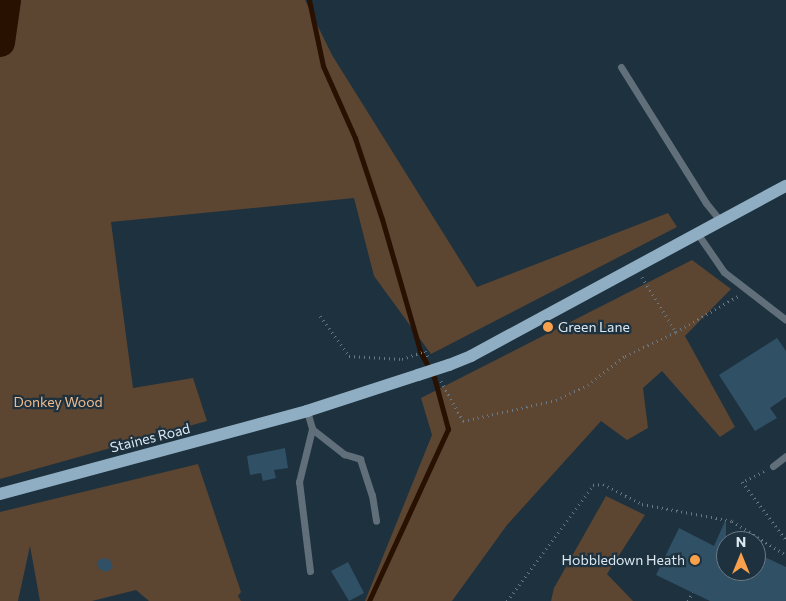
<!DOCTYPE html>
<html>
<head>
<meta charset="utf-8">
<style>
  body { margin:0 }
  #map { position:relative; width:786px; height:601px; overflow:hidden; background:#1d313e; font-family:Commissioner,sans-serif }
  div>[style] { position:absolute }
  .green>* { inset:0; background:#5c4531 }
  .stream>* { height:5px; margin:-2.5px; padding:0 2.5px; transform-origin:2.5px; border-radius:2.5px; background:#281100 }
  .river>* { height:29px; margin:-14.5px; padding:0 14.5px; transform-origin:14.5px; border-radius:14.5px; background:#281100 }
  .building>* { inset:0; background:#305066 }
  .path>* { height:3px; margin-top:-1.5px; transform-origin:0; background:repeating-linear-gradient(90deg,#697a86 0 1px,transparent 0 5px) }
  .service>* { height:7px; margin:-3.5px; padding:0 3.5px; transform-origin:3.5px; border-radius:3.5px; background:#606f79 }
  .primary>* { height:12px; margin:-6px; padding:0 6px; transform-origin:6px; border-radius:6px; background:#90aec3 }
  .primary-bridge>* { height:12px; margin:-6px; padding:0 6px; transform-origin:6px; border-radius:6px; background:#90aec3 }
  .dots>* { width:14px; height:14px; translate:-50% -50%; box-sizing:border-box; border:2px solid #1d313e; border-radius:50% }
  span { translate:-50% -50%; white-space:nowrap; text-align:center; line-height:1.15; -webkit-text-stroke:4.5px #1d313e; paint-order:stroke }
  .poi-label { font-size:14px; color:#dce8f1 }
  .left { translate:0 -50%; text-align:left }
  .right { translate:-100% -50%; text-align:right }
  .park-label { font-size:14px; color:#eebb8f }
  .street-label { font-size:14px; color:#dce8f1 }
  .north { position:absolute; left:716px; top:531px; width:50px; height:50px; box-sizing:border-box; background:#1d313e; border:1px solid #697a86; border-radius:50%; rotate:0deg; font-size:14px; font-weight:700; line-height:20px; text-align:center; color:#dce8f1 }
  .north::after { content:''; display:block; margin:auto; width:18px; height:22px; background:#f8a04b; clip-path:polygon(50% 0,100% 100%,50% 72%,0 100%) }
</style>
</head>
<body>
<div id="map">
  <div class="green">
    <i style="clip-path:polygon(0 0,305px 0,332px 55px,477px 287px,668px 213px,677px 227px,431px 354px,374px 276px,354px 198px,111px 222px,133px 388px,193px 378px,207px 421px,0 479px)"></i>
    <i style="clip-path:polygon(692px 260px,731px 289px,685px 336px,735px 427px,720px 437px,662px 371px,643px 388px,648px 428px,627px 440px,601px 421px,507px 525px,452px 601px,365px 601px,432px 435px,421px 398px)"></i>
    <i style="clip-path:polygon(198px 464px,241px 592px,238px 596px,241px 601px,149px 601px,136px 590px,92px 601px,40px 601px,30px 546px,18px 601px,0 601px,0 512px)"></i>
    <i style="clip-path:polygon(606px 496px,645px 515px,607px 574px,633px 601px,551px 601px,554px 588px)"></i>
  </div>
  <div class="stream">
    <i style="left:309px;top:0;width:67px;rotate:78deg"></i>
    <i style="left:323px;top:66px;width:79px;rotate:66deg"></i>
    <i style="left:355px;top:138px;width:85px;rotate:71.6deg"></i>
    <i style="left:382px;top:219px;width:137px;rotate:73.9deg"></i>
    <i style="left:420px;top:351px;width:30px;rotate:62deg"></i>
    <i style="left:434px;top:377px;width:54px;rotate:74.9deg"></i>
    <i style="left:448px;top:429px;width:189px;rotate:114.7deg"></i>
  </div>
  <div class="river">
    <i style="left:0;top:42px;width:42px;rotate:-81.9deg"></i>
  </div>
  <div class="building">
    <i style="clip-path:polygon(777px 338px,786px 351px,786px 397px,770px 408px,777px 418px,755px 431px,719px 375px)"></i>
    <i style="clip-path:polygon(285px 448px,288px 468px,274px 470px,276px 478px,263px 481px,261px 473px,250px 475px,247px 456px)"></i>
    <i style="clip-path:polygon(726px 519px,726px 571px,756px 571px,756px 553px,786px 567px,786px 601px,710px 601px,656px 575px,679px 528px,714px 546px)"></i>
    <i style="clip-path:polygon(104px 558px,110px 560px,113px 568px,106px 572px,99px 569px,97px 561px)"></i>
    <i style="clip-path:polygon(348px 562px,364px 593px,349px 601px,331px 571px)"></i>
  </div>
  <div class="path">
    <i style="left:642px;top:277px;width:65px;rotate:58.3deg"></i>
    <i style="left:320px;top:316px;width:49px;rotate:54.1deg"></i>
    <i style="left:349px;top:356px;width:53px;rotate:3.2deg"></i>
    <i style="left:402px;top:359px;width:24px;rotate:-19deg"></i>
    <i style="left:425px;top:351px;width:7px;rotate:63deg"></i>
    <i style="left:441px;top:381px;width:46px;rotate:61.2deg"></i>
    <i style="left:463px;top:421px;width:95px;rotate:-12.7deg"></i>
    <i style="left:556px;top:400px;width:35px;rotate:-25deg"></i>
    <i style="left:588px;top:385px;width:47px;rotate:-38.1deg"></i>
    <i style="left:625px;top:356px;width:56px;rotate:-25.2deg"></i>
    <i style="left:676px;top:332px;width:72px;rotate:-30.1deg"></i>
    <i style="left:764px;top:471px;width:25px;rotate:153deg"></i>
    <i style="left:742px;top:482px;width:73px;rotate:52.8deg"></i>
    <i style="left:507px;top:601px;width:144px;rotate:-53.4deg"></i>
    <i style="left:593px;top:485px;width:10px;rotate:-6deg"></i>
    <i style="left:603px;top:484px;width:44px;rotate:27.1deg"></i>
    <i style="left:642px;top:504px;width:92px;rotate:10.7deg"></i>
    <i style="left:732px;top:521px;width:64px;rotate:32.2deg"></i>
    <i style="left:688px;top:601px;width:10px;rotate:-61deg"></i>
  </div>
  <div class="service">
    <i style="left:621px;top:67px;width:160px;rotate:58deg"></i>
    <i style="left:706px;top:203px;width:22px;rotate:51deg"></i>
    <i style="left:697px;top:233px;width:47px;rotate:55.3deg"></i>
    <i style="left:724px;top:272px;width:78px;rotate:37.7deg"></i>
    <i style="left:307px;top:411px;width:19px;rotate:74deg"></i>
    <i style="left:312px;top:429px;width:41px;rotate:38deg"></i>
    <i style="left:344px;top:454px;width:17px;rotate:17deg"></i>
    <i style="left:360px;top:459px;width:38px;rotate:72deg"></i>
    <i style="left:372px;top:495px;width:26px;rotate:81deg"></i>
    <i style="left:773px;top:466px;width:16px;rotate:-38deg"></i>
    <i style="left:310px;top:571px;width:90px;rotate:-97deg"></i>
    <i style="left:299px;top:482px;width:55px;rotate:-76.2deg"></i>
  </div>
  <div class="primary">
    <i style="left:449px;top:365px;width:24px;rotate:-22deg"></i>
    <i style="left:471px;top:356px;width:358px;rotate:-28.4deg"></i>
    <i style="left:0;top:494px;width:318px;rotate:-15.1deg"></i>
    <i style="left:307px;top:411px;width:117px;rotate:-18deg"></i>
  </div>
  <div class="primary-bridge">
    <i style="left:418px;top:375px;width:33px;rotate:-18deg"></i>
  </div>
  <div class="dots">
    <i style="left:548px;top:327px;background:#f8a04b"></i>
    <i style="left:695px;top:560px;background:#f8a04b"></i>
  </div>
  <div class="poi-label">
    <span class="left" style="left:558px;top:327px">Green Lane</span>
    <span class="right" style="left:685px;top:560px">Hobbledown Heath</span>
  </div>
  <div class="park-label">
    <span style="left:58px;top:402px">Donkey Wood</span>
  </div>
  <div class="street-label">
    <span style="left:150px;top:438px;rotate:-14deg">Staines Road</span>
  </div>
  <div class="north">N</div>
</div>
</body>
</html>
